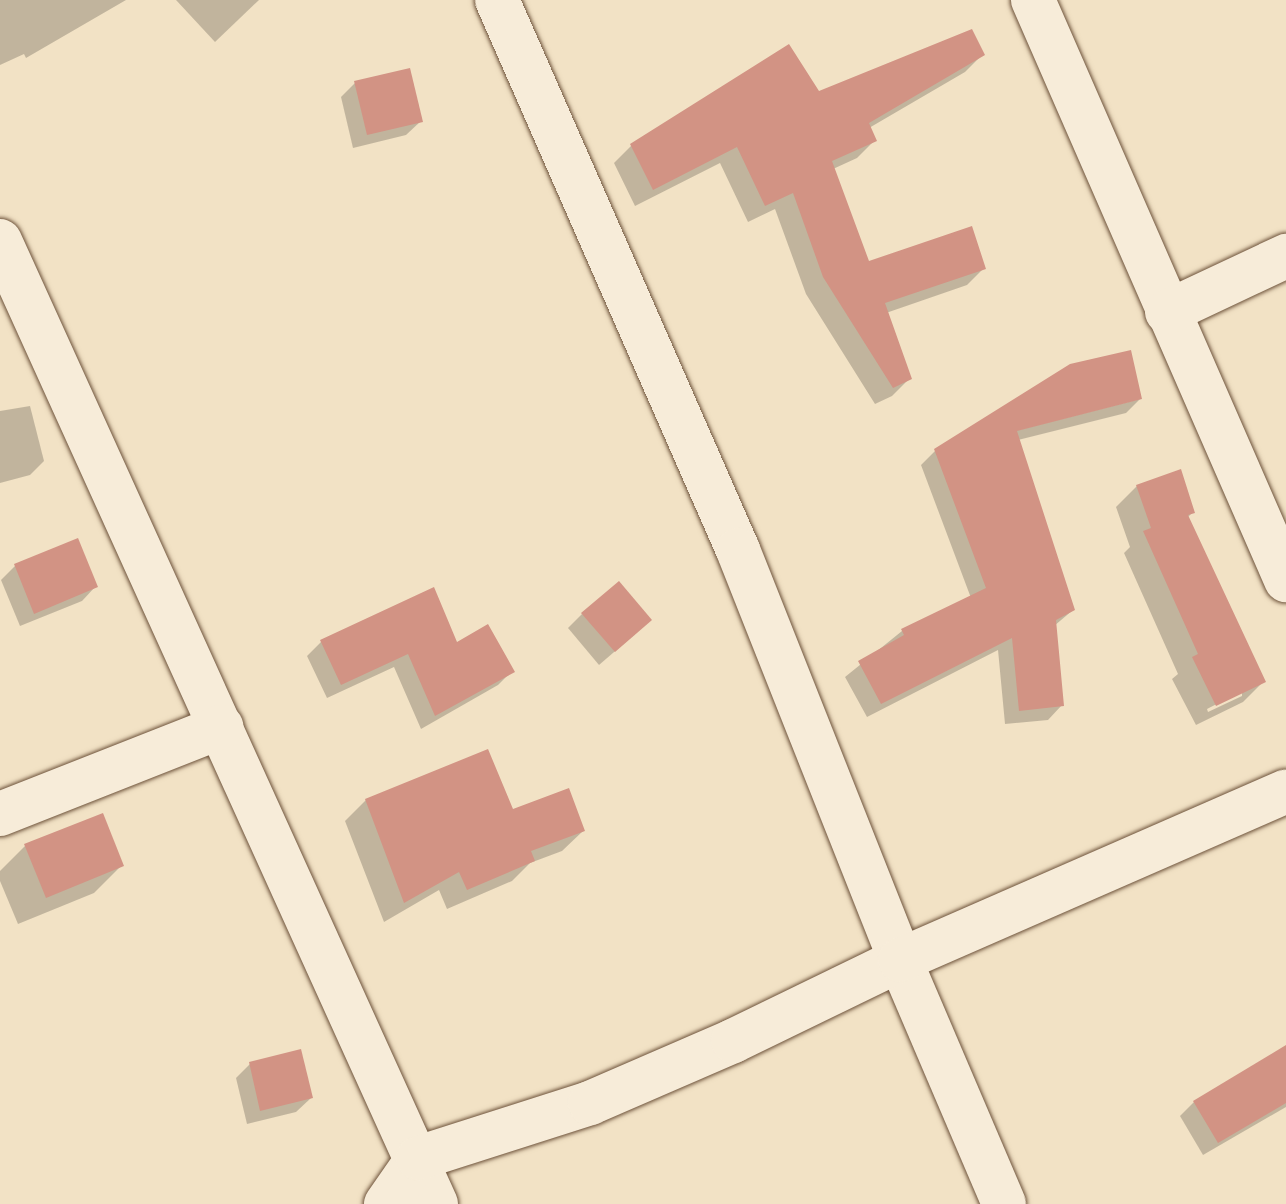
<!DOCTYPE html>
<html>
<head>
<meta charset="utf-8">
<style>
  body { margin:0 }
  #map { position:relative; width:1286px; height:1204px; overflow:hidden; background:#f2e2c5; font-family:"IM FELL DW Pica",serif }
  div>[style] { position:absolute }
  .shadow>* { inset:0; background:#0003 }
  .building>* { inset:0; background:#d29384 }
  .roads { filter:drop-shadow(0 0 2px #6d523a) drop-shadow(0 0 2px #6d523a) }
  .minor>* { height:44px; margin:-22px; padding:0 22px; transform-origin:22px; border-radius:22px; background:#f7ecd9 }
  span { translate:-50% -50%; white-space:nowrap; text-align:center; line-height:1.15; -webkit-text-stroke:8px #f7ecd9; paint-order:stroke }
</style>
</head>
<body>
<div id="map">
  <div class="shadow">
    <i style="clip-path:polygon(0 0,126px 0,26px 58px,24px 54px,0 65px)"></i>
    <i style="clip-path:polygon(176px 0,259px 0,215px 42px)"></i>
    <i style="clip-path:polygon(982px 55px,965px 72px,869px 128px,874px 141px,857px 158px,833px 169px,868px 264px,984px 268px,967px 285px,886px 313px,910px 378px,892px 396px,875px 404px,806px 294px,775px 209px,748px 222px,720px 163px,635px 206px,614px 163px,631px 146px,819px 94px)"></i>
    <i style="clip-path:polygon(355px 83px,421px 121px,406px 135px,353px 148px,341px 97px)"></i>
    <i style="clip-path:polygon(1140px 399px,1126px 413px,1018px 440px,1073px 610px,1054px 626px,1062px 705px,1048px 720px,1005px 724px,998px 650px,867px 717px,845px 677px,902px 631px,971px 598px,921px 465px,935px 451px)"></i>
    <i style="clip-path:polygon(30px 406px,44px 461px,30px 475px,0 483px,0 411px)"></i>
    <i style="clip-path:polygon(evenodd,1137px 486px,1193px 512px,1187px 518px,1264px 681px,1243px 702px,1196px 725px,1172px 679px,1178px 674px,1124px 553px,1130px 547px,1116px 507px,1137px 486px,1242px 691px,1242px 696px,1208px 712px,1207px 709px,1242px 691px)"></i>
    <i style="clip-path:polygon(15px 566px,96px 586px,82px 601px,20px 626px,1px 580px)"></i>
    <i style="clip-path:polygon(582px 614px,635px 634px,599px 665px,568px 628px)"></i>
    <i style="clip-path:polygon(321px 642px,456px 644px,512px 671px,498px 685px,421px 729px,394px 667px,327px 698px,307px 656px)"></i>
    <i style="clip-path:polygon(366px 800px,512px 812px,583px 831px,562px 851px,530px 863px,512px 881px,447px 909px,439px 890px,384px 922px,345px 821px)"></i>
    <i style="clip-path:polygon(25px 846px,122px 865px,94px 893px,18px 924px,0 881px,0 871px)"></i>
    <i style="clip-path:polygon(250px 1064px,311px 1098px,296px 1112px,247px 1124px,236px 1078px)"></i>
    <i style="clip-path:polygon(1286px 1073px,1286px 1107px,1203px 1155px,1180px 1116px,1194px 1102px)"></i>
  </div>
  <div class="building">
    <i style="clip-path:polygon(972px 29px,985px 55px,869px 123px,877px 141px,832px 161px,869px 261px,972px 226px,986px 269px,885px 303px,912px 379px,893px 388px,823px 277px,793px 193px,765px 206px,737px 147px,653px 190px,630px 144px,789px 44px,819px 91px)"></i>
    <i style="clip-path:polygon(410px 68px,423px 122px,367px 135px,354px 81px)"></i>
    <i style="clip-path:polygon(1131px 350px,1142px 399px,1017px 431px,1075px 610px,1056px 620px,1064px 706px,1019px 711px,1012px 638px,881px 704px,858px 661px,904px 635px,901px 629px,986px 588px,934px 449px,1070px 364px)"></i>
    <i style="clip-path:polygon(1181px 469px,1195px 513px,1188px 515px,1266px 682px,1216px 706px,1192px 657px,1198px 654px,1143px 531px,1151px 528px,1136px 485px)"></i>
    <i style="clip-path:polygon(78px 538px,98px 587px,34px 614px,14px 564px)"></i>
    <i style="clip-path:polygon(619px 581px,652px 620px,615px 652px,581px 613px)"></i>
    <i style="clip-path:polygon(434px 587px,457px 642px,488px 624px,515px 672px,435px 716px,408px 654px,341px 685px,320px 640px)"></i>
    <i style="clip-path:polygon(488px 749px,513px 809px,569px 788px,585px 831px,531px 851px,535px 861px,467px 890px,459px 872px,404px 903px,365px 799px)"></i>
    <i style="clip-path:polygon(103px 813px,124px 866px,46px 898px,24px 844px)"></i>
    <i style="clip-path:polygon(1286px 1045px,1286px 1103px,1218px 1143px,1193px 1101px)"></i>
    <i style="clip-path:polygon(301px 1049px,313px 1098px,260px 1111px,249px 1062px)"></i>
  </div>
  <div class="roads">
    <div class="minor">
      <i style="left:497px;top:0;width:600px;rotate:66.34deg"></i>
      <i style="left:738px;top:550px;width:441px;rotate:68.4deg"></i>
      <i style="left:900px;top:960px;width:265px;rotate:66.9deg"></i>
      <i style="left:1033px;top:0;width:633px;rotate:66.43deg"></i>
      <i style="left:0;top:241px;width:1057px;rotate:65.64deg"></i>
      <i style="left:1167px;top:312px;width:132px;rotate:-25.2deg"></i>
      <i style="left:0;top:814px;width:238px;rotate:-21.5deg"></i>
      <i style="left:386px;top:1204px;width:56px;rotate:-55.2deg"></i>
      <i style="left:418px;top:1158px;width:181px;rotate:-17.7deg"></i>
      <i style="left:590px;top:1103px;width:156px;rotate:-23.4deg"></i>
      <i style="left:733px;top:1041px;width:186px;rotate:-25.9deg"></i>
      <i style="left:900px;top:960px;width:421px;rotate:-23.6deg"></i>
    </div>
  </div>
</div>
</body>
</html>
